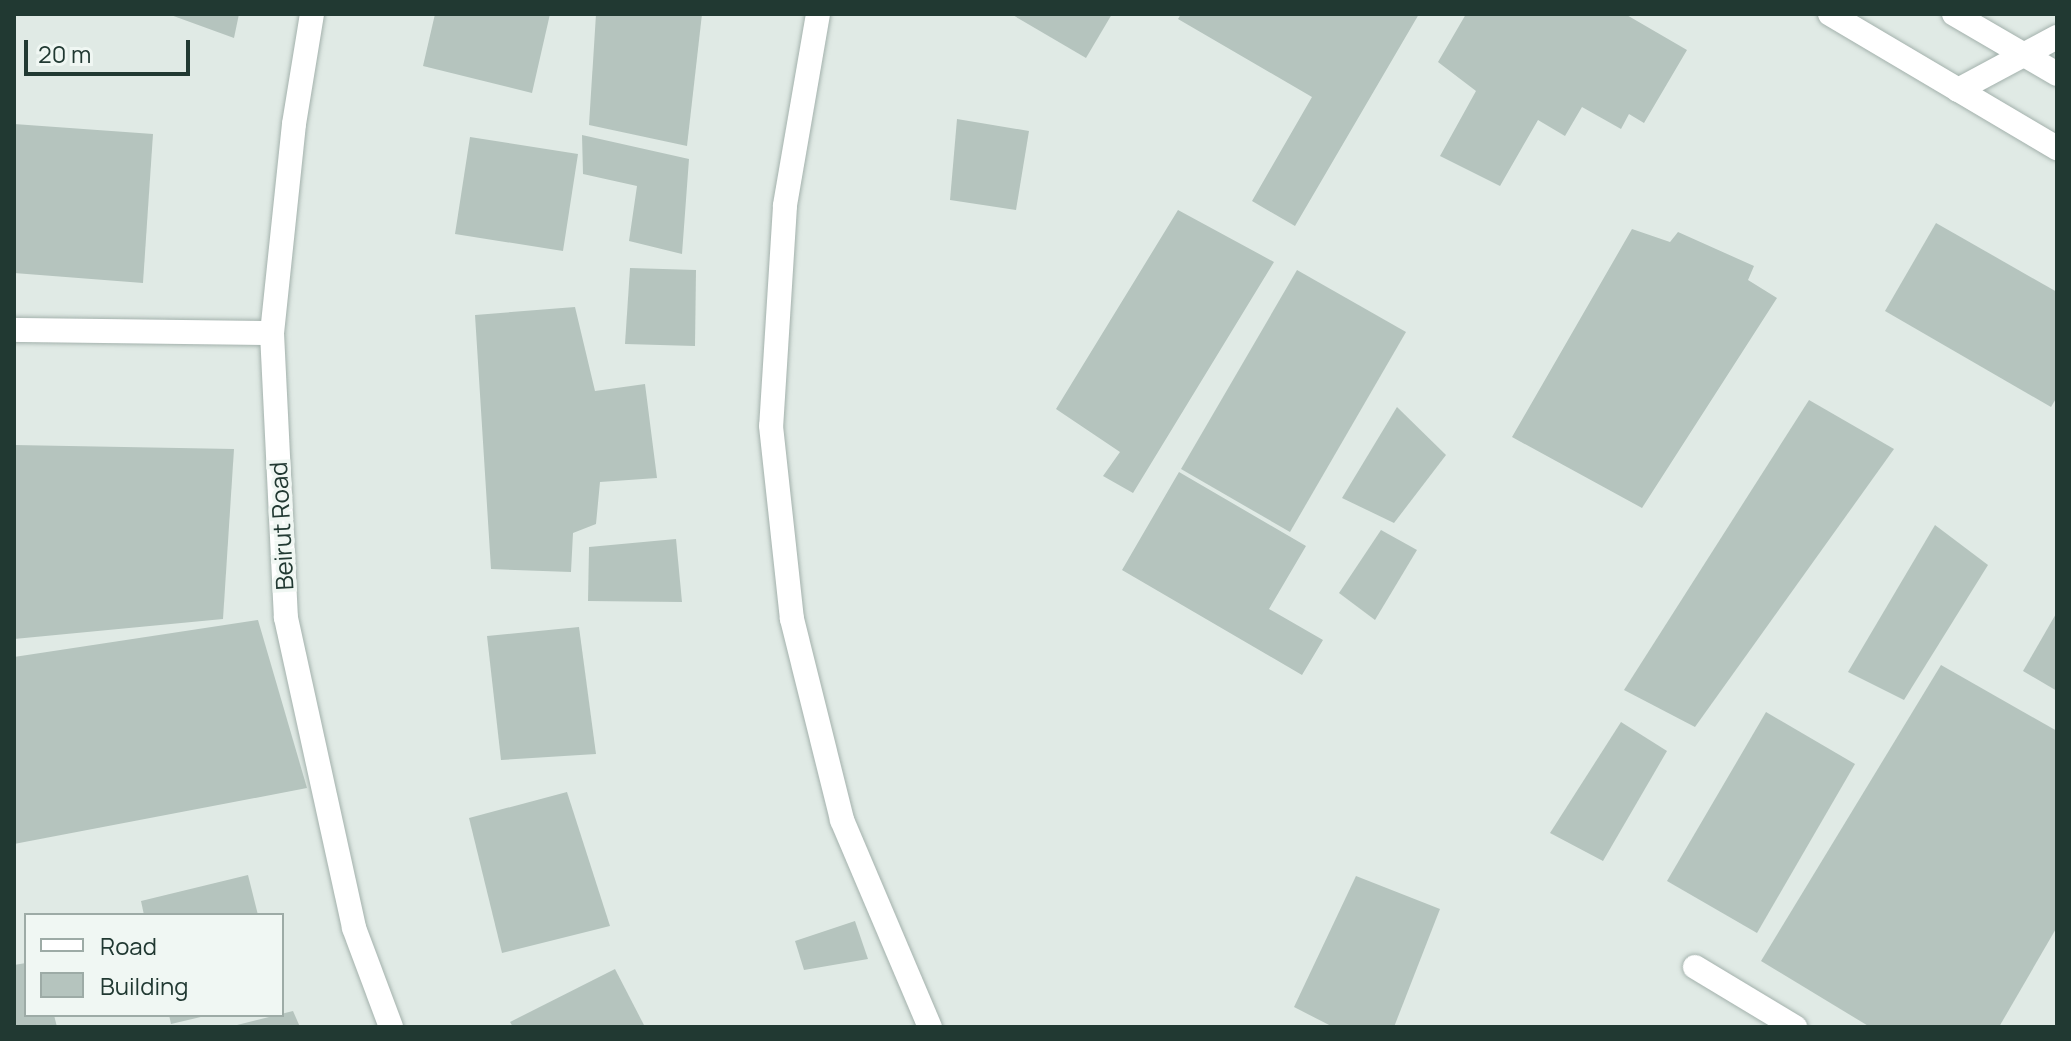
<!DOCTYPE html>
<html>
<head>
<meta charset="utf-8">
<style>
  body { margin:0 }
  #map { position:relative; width:2071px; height:1041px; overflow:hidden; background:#e0eae5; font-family:Manrope,sans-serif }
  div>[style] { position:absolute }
  .building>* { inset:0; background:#b5c4be }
  .roads { filter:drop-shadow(0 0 2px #a3b1ac) drop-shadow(0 0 2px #a3b1ac) }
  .minor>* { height:24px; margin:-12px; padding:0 12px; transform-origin:12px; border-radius:12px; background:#fff }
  span { translate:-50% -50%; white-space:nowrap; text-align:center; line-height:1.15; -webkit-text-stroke:7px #f0f7f3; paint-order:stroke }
  .street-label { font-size:24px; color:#213932 }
  .frame { position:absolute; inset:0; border:16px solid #213932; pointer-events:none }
  .legend { position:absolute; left:24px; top:913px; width:260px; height:104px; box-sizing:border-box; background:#f0f7f3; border:2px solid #9daba6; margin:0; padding:10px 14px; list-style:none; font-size:24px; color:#213932 }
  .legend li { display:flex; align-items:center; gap:16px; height:40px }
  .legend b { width:40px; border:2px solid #9daba6 }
  .scale { position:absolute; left:24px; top:40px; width:166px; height:36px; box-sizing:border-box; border:4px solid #213932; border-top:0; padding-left:10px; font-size:24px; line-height:28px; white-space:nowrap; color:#213932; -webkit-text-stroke:6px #f0f7f3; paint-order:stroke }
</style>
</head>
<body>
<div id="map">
  <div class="building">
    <i style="clip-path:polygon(168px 14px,239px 14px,234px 38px)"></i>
    <i style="clip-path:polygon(435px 14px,550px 14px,532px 93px,423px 66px)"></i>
    <i style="clip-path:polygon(596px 14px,702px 14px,687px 146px,589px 125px)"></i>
    <i style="clip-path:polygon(1011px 14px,1112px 14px,1086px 58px)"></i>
    <i style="clip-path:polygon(1181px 14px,1419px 14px,1295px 226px,1252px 201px,1312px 97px,1178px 19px)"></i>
    <i style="clip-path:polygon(1466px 14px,1625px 14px,1687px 50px,1644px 123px,1629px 114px,1621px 129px,1582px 107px,1565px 136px,1538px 120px,1500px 186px,1440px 156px,1476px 91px,1438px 62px)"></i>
    <i style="clip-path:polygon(957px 119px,1029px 131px,1016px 210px,950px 200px)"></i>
    <i style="clip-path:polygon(14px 124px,153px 134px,143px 283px,14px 273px)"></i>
    <i style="clip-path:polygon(582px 135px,689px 159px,682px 254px,629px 241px,637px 186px,583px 174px)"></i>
    <i style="clip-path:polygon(470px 137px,578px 154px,563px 251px,455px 234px)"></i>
    <i style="clip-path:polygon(1178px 210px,1274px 262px,1133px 493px,1103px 476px,1120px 452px,1056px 409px)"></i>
    <i style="clip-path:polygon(1936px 223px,2057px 292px,2057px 397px,2051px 407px,1885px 311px)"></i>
    <i style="clip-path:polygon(1632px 229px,1670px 242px,1678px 232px,1754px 266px,1748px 280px,1777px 298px,1642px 508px,1512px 437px)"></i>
    <i style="clip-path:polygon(630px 268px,696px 270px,695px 346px,625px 344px)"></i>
    <i style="clip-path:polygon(1297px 270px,1406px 332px,1290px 532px,1181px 469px)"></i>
    <i style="clip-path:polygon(575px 307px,595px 391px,645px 384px,657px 478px,600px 482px,596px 524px,573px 533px,571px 572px,491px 569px,475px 315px)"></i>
    <i style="clip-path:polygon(1809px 400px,1894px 449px,1695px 727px,1624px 690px)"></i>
    <i style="clip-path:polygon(1397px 407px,1446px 455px,1394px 523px,1342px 498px)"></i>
    <i style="clip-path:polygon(14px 445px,234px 449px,223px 619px,14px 639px)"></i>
    <i style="clip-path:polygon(1179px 472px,1306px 546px,1269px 609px,1323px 640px,1302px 675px,1122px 570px)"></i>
    <i style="clip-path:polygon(1935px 525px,1988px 565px,1904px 700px,1848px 672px)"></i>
    <i style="clip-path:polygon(1381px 530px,1417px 550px,1375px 620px,1339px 593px)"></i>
    <i style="clip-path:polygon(676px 539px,682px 602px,588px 601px,589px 547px)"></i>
    <i style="clip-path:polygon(2057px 612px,2057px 691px,2023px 671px)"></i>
    <i style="clip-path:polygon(258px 620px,307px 788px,14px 844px,14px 657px)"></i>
    <i style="clip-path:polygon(579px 627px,596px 754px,501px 760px,487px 636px)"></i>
    <i style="clip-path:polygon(1941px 665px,2057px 731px,2057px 927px,1999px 1027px,1870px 1027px,1761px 961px)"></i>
    <i style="clip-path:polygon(1766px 712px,1855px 764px,1757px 933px,1667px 881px)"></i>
    <i style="clip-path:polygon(1621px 722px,1667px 751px,1603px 861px,1550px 833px)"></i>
    <i style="clip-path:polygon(567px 792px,610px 926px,502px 953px,469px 818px)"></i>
    <i style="clip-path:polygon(248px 875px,258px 915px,144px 915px,141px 901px)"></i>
    <i style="clip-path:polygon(1356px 876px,1440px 909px,1394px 1027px,1333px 1027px,1294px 1007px)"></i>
    <i style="clip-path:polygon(855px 921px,868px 959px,804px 970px,795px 941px)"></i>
    <i style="clip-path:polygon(26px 963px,26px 1015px,54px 1015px,57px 1027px,14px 1027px,14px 965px)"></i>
    <i style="clip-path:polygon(615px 969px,645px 1027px,513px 1027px,510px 1022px)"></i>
    <i style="clip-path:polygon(293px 1011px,300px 1027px,233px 1027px,233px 1026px)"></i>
    <i style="clip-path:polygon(169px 1015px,205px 1015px,205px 1016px,171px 1024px)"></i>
  </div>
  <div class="roads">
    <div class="minor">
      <i style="left:312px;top:14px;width:111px;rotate:99.3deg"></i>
      <i style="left:294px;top:124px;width:210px;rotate:96deg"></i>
      <i style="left:272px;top:333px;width:285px;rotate:87.2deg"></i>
      <i style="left:286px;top:618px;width:317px;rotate:77.6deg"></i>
      <i style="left:354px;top:928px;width:106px;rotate:69.5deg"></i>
      <i style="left:818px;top:14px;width:195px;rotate:99.8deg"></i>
      <i style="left:785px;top:206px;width:220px;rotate:93.6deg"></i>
      <i style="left:771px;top:426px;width:194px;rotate:83.8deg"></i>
      <i style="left:792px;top:619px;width:207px;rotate:76deg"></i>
      <i style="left:842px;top:820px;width:225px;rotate:67deg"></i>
      <i style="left:1830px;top:14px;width:264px;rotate:30.6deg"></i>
      <i style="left:1954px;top:14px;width:119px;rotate:30.2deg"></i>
      <i style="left:1958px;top:90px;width:112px;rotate:-28.2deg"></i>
      <i style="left:14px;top:330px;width:258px;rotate:0.7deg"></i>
      <i style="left:1695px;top:967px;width:117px;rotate:31deg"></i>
    </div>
  </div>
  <div class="street-label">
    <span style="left:281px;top:526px;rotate:-93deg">Beirut Road</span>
  </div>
  <div class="frame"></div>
  <ul class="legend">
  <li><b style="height:10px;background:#fff"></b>Road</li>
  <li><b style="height:22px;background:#b5c4be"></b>Building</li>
  </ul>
  <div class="scale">20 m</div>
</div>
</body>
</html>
